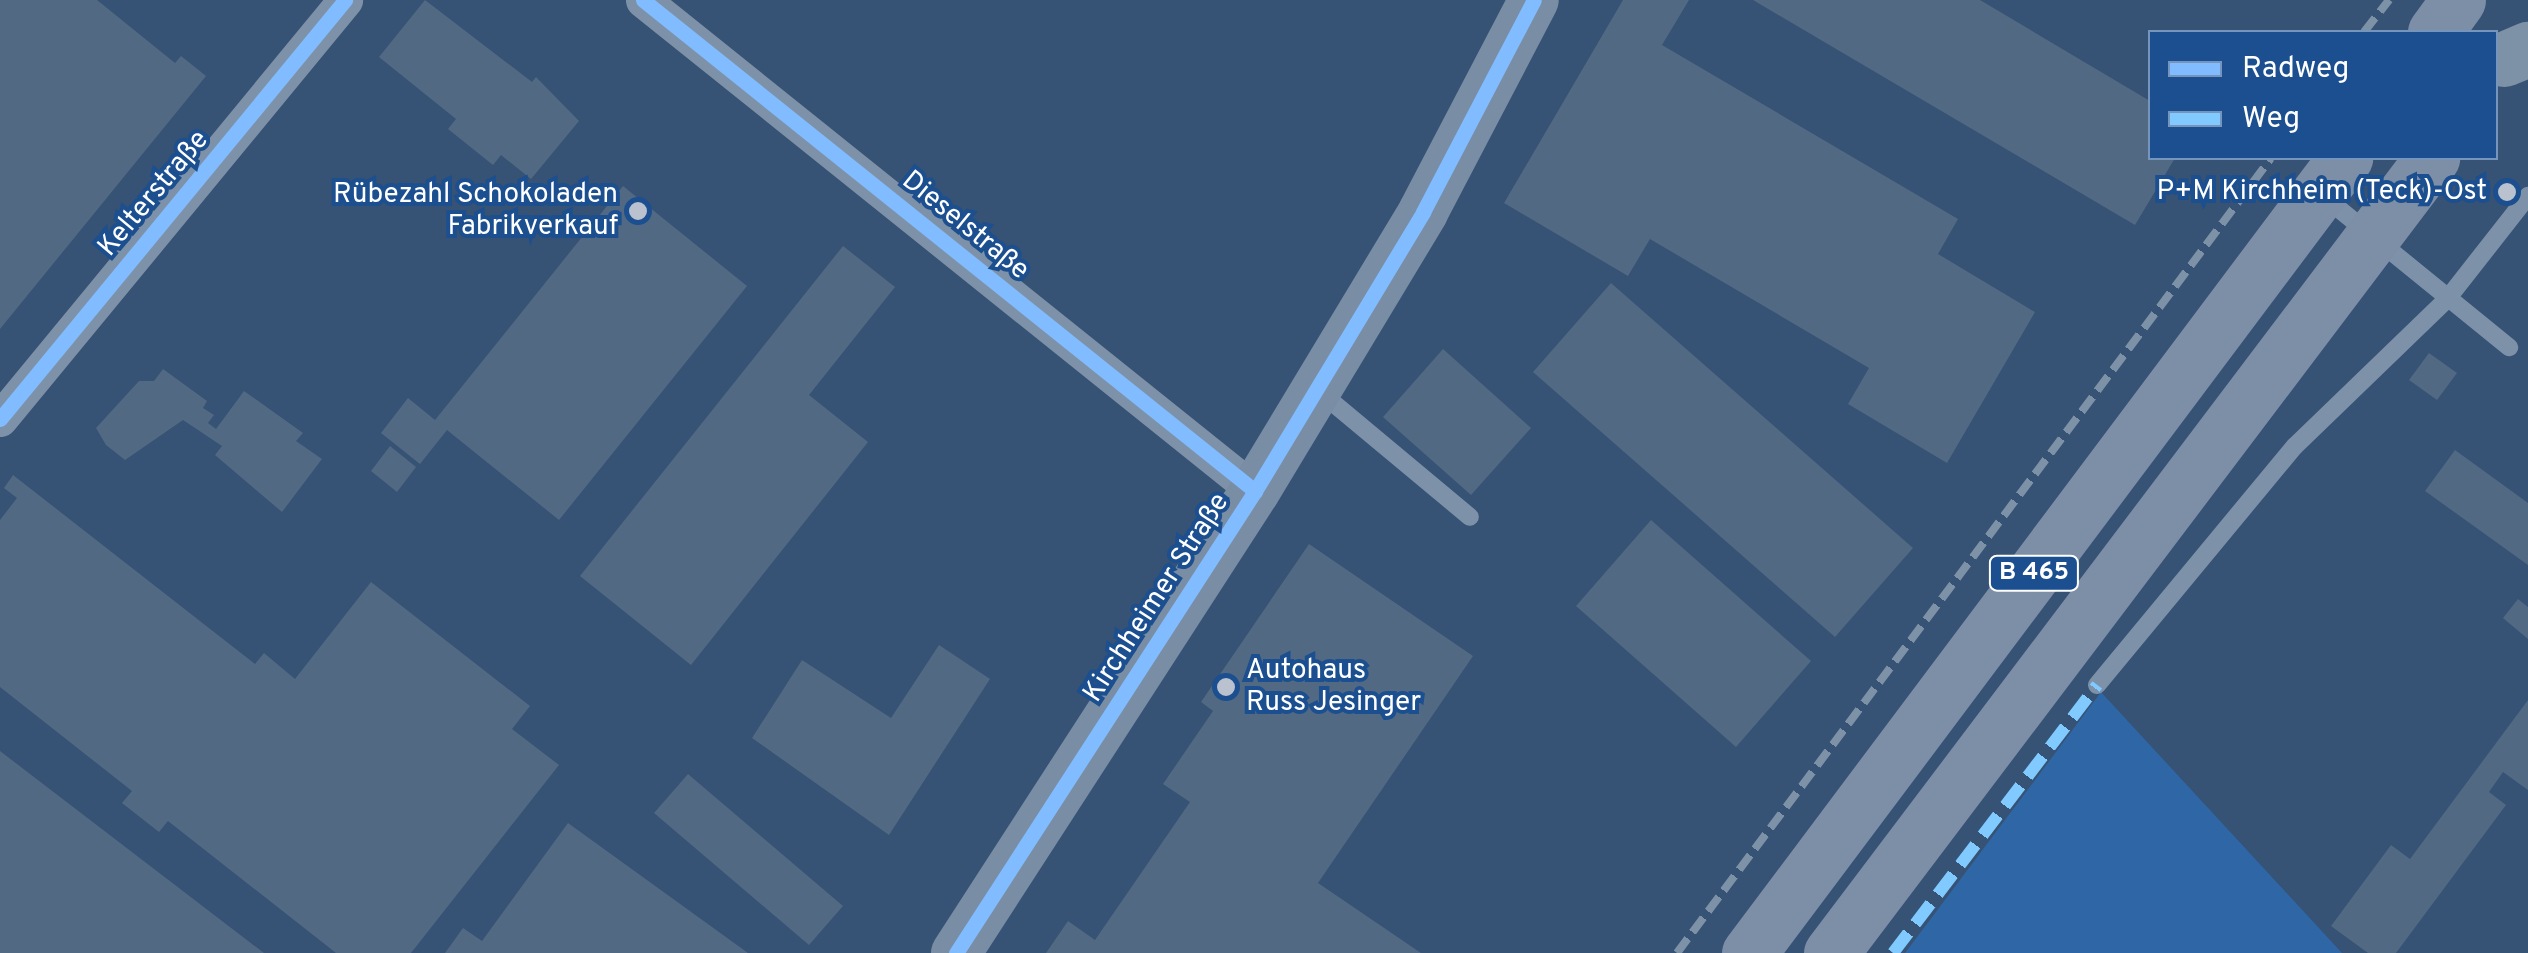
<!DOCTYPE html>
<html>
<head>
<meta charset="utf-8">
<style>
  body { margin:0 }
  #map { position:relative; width:2528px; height:953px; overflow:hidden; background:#365274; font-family:Overpass,sans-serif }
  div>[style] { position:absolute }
  .green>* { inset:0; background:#2f66a5 }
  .building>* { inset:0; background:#526984 }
  .lane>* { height:18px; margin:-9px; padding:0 9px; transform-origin:9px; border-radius:9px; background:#7d92a8 }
  .street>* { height:35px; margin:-17.5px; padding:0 17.5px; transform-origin:17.5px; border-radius:17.5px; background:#7d92a8 }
  .secondary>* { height:50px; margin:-25px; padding:0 25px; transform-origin:25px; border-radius:25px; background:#798da4 }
  .primary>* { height:55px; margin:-27.5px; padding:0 27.5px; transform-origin:27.5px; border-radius:27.5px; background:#7d8ea7 }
  .highway>* { height:55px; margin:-27.5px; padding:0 27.5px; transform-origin:27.5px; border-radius:27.5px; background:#7e92a7 }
  .rail>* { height:8px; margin-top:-4px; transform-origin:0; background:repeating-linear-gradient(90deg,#7e92a7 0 18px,transparent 0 26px) }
  .quiet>* { height:12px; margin-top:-6px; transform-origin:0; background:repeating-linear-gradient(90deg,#80caff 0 25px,transparent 0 37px) }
  .cycleway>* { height:15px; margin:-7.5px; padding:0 7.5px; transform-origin:7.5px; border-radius:7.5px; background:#80bcff }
  .dots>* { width:28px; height:28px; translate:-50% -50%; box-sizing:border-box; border:5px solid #1b4f8f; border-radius:50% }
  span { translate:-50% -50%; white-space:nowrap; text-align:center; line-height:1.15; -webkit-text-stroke:8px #1b4f8f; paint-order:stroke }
  .shield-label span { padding:2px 8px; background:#1b4f8f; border:2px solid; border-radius:8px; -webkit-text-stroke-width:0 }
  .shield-label { font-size:25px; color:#fff; font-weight:700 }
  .poi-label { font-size:28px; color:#fff }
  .right { translate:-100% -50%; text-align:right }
  .left { translate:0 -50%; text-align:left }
  .street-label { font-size:28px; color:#fff }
  .legend { position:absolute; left:2148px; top:30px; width:350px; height:130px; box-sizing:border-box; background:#1b4f8f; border:2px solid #7695bc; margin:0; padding:12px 18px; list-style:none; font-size:30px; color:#fff }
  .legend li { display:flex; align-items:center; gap:20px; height:50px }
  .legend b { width:50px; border:2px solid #7695bc }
</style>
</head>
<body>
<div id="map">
  <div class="green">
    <i style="clip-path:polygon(2101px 692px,2342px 953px,1905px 953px)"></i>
  </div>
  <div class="building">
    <i style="clip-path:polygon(0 0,97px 0,175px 63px,181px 56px,206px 76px,0 329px)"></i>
    <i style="clip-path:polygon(425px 0,532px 82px,536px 77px,579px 121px,531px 179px,501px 155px,493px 165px,448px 129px,456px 119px,379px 57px)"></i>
    <i style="clip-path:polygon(1623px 0,1689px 0,1662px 45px,1958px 219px,1938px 254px,2035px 312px,1947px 463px,1848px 404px,1869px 368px,1650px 239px,1628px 276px,1504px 203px)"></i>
    <i style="clip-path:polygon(1753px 0,1980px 0,2150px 101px,2150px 158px,2175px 158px,2135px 225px)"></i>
    <i style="clip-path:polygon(623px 186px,747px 286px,559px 520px,447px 430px,420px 464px,381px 433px,408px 398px,435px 420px)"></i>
    <i style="clip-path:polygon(843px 246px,895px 287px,809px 395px,868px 442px,691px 665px,580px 576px)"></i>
    <i style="clip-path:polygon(1611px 283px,1913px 548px,1835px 637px,1533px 372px)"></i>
    <i style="clip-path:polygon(1443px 349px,1531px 428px,1471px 495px,1383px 417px)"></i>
    <i style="clip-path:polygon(2429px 353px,2457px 373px,2437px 400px,2409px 380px)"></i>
    <i style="clip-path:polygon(163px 369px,207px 401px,203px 408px,214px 415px,208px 423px,216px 429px,244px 391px,303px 433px,296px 441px,322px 459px,282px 512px,215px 455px,222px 446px,183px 420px,125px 460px,106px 445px,96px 428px,139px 381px,154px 381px)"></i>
    <i style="clip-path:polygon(390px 446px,416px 467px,397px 492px,371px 471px)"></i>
    <i style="clip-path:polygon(2455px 450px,2528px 503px,2528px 565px,2425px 491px)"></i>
    <i style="clip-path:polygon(13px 475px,255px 664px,264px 653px,295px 679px,371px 582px,530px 706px,512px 729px,559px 765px,411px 953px,336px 953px,168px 821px,159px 832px,122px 803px,132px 791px,0 687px,0 520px,17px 498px,4px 488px)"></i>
    <i style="clip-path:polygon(1651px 520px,1811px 661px,1736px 747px,1576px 606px)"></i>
    <i style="clip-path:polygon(1309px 544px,1473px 656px,1318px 883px,1421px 953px,1046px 953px,1068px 921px,1095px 940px,1190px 802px,1163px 784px,1213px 711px,1201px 702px)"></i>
    <i style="clip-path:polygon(2518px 599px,2528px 607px,2528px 639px,2503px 618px)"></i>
    <i style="clip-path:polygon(939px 645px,990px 679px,889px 835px,752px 738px,802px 660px,891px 718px)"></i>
    <i style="clip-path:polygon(2528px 700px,2528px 790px,2503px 772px,2489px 792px,2506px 805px,2396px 953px,2368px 953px,2331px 926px,2391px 845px,2410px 859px)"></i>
    <i style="clip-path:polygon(0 751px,264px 953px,0 953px)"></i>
    <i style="clip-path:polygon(688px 774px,843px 906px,809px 945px,654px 813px)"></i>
    <i style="clip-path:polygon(568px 823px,748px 953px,445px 953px,463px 928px,482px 941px)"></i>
  </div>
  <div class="lane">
    <i style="left:2323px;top:196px;width:240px;rotate:39.1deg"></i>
    <i style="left:1320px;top:392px;width:195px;rotate:39.8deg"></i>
    <i style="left:2097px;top:685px;width:310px;rotate:-50.4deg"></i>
    <i style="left:2295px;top:446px;width:213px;rotate:-44deg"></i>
    <i style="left:2448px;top:298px;width:130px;rotate:-51.9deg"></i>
  </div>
  <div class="street">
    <i style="left:643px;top:0;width:785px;rotate:38.74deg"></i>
    <i style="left:0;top:419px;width:543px;rotate:-50.53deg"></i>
  </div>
  <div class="secondary">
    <i style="left:956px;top:953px;width:550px;rotate:-57.09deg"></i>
    <i style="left:1255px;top:491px;width:326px;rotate:-58.9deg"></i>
    <i style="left:1423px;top:212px;width:239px;rotate:-62.4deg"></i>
  </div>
  <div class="primary">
    <i style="left:2435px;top:32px;width:39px;rotate:-54deg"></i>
    <i style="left:1749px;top:953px;width:994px;rotate:-53.14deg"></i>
    <i style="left:1831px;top:953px;width:997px;rotate:-52.91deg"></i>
  </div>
  <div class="highway">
    <i style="left:2504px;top:59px;width:26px;rotate:-23deg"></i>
  </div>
  <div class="rail">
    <i style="left:2364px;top:32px;width:41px;rotate:-52deg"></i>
    <i style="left:1677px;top:953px;width:992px;rotate:-53.23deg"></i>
  </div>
  <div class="quiet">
    <i style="left:1893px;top:953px;width:337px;rotate:-52.7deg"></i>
  </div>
  <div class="cycleway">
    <i style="left:643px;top:0;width:785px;rotate:38.74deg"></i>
    <i style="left:0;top:419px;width:543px;rotate:-50.53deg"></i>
    <i style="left:956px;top:953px;width:550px;rotate:-57.09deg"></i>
    <i style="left:1255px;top:491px;width:326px;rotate:-58.9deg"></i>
    <i style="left:1423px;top:212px;width:239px;rotate:-62.4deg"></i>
  </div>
  <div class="dots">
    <i style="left:2507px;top:192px;background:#b9c2ce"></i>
    <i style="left:638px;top:211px;background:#b9c2ce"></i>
    <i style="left:1226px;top:687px;background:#b9c2ce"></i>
  </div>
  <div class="shield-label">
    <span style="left:2034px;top:573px">B 465</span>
  </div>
  <div class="poi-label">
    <span class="right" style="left:2487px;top:192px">P+M Kirchheim (Teck)-Ost</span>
    <span class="right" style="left:618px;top:211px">Rübezahl Schokoladen<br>Fabrikverkauf</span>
    <span class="left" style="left:1246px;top:687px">Autohaus<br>Russ Jesinger</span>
  </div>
  <div class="street-label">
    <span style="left:154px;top:194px;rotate:-50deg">Kelterstraße</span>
    <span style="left:965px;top:226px;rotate:39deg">Dieselstraße</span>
    <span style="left:1157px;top:598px;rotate:-57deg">Kirchheimer Straße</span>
  </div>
  <ul class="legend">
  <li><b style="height:12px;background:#80bcff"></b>Radweg</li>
  <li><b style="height:12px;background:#80caff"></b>Weg</li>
  </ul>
</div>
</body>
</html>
